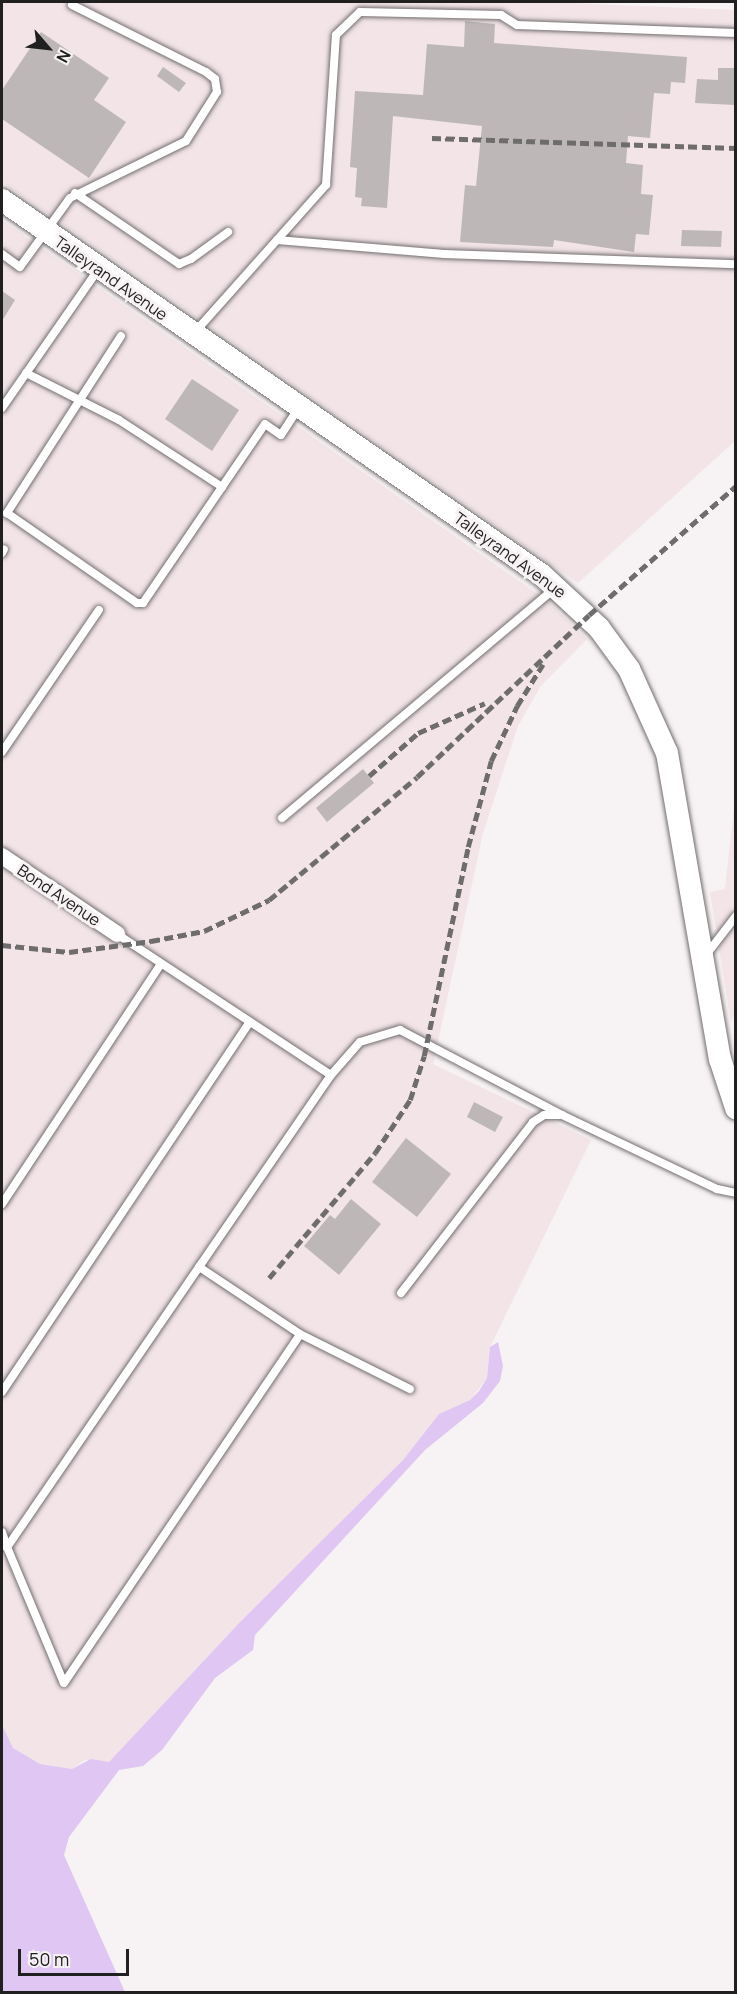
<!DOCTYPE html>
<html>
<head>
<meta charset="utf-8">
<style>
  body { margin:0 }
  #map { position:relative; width:737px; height:1994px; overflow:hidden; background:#f7f2f3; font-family:Manrope,sans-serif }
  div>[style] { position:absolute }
  .built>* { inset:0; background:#f2e4e7 }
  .water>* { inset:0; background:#dfc6f3 }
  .building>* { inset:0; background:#bdb8b7 }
  .roads { filter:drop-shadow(0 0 2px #736e6f) drop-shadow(0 0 2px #736e6f) }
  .lane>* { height:8px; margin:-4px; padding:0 4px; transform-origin:4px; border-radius:4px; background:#fff }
  .street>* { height:16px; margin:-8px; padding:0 8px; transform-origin:8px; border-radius:8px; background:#fff }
  .secondary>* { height:22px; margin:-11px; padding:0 11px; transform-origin:11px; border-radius:11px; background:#fff }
  .rail>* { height:4.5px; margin-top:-2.25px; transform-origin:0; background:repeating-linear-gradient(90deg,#6f6c6d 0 9px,transparent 0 13.5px) }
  span { translate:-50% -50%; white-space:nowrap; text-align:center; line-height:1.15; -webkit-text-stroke:6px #f7f2f3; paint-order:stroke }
  .street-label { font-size:16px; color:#212020 }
  .frame { position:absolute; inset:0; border:3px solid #212020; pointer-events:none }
  .north { position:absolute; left:18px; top:18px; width:60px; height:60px; -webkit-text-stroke:4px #f7f2f3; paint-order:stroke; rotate:118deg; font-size:16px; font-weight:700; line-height:24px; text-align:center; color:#212020 }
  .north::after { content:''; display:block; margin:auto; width:21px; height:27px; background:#212020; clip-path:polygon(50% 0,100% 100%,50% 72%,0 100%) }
  .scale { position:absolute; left:18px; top:1949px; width:111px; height:27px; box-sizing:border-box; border:3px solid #212020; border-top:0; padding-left:8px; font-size:18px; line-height:21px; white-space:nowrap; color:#212020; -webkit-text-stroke:4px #f7f2f3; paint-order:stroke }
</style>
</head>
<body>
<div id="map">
  <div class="built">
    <i style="clip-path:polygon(2px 2px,544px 2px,735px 10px,735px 441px,578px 583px,2px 182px)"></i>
    <i style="clip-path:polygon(2px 220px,549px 602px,587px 639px,540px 687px,518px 726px,483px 833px,433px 1064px,591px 1140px,490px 1347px,487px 1378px,470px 1400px,439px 1414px,403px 1460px,241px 1621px,109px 1762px,85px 1760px,72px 1769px,40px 1764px,13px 1748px,2px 1725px)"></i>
    <i style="clip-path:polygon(735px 798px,736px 1012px,731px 1022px,710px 892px,725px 889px)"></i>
  </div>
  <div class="water">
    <i style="clip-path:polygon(498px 1342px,503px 1366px,500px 1381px,483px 1403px,425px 1450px,255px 1635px,253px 1650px,215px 1678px,162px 1750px,143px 1766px,119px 1770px,69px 1837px,64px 1855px,125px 1992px,2px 1992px,2px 1725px,13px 1748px,40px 1764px,72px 1769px,91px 1759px,109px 1762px,241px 1621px,403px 1460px,439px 1414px,470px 1400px,479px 1391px,487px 1378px,490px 1347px)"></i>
  </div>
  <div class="building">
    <i style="clip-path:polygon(465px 21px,495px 24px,494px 43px,687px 57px,685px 83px,671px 82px,670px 94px,654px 93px,650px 138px,628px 136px,626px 163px,643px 165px,641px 194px,653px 195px,649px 235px,636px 234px,634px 252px,554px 240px,553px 247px,460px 242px,465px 185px,476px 186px,482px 126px,393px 116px,387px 208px,361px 206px,362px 198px,355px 197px,357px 168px,350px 167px,355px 91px,423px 95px,427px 44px,464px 47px)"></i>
    <i style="clip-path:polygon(41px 32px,109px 78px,94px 100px,126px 122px,89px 178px,2px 119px,2px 90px)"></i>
    <i style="clip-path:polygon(163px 67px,186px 83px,179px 92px,157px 76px)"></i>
    <i style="clip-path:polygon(718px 68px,735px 68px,735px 105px,695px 103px,697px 79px,718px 80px)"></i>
    <i style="clip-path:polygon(682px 230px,722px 231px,721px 247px,681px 246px)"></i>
    <i style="clip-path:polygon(2px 291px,15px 300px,2px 321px)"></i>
    <i style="clip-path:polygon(192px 379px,239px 410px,212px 451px,165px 419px)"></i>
    <i style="clip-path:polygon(363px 769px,374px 783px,327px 822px,316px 808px)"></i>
    <i style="clip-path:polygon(474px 1102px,503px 1117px,495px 1132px,467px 1117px)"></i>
    <i style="clip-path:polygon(406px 1138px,451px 1174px,417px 1217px,372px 1182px)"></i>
    <i style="clip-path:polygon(351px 1199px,381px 1224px,339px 1275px,304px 1246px,330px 1215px,335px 1219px)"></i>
  </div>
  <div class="roads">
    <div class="lane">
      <i style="left:75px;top:193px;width:126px;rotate:34.3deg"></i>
      <i style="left:179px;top:264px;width:13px;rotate:-23deg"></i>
      <i style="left:191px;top:259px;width:46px;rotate:-36.1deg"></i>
      <i style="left:277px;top:240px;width:168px;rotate:4.8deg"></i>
      <i style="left:444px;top:254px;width:292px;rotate:2deg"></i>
      <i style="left:2px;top:254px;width:22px;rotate:36deg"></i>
      <i style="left:20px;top:267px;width:85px;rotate:-54.1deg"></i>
      <i style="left:70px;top:198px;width:129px;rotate:-26.2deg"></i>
      <i style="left:186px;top:141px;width:58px;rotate:-57.7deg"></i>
      <i style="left:217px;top:92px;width:13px;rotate:-99deg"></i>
      <i style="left:215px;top:79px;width:11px;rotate:-142deg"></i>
      <i style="left:206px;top:72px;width:150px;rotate:-153.4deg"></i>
      <i style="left:195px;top:332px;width:197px;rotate:-48.3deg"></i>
      <i style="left:326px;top:185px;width:150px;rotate:-86.2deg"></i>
      <i style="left:336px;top:35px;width:33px;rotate:-44deg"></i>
      <i style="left:360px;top:12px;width:141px;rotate:1.2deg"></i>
      <i style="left:501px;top:15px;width:19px;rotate:32deg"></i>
      <i style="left:517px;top:25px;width:219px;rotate:2.1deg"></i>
      <i style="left:121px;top:336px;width:211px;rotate:122.8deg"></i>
      <i style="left:7px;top:513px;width:158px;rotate:34.7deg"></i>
      <i style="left:137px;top:603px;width:6px"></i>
      <i style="left:143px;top:603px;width:140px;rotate:-55.7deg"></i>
      <i style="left:26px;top:373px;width:104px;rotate:26.8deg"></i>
      <i style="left:119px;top:420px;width:123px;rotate:33deg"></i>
      <i style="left:222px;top:487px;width:76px;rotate:-55.7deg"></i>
      <i style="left:265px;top:424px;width:19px;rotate:35deg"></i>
      <i style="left:281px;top:435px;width:33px;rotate:-57deg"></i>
      <i style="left:2px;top:408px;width:168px;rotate:-55.2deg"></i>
      <i style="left:2px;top:553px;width:4px;rotate:-63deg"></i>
      <i style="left:2px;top:752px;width:172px;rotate:-55.7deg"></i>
      <i style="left:282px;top:818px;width:356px;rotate:-40.1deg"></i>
      <i style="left:117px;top:934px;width:256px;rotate:33.4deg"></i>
      <i style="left:331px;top:1075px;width:233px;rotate:124.5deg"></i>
      <i style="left:199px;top:1267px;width:340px;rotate:124.4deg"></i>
      <i style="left:7px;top:1547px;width:147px;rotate:67.3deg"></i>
      <i style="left:64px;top:1683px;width:421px;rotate:-55.9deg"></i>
      <i style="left:300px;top:1334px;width:121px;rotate:-146.4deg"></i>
      <i style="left:706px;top:955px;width:49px;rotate:-52.4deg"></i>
      <i style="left:331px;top:1075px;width:44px;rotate:-48.7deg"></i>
      <i style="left:360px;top:1042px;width:42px;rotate:-16.7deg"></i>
      <i style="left:400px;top:1030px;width:183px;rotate:27.7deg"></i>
      <i style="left:2px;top:1204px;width:288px;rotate:-56.5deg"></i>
      <i style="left:401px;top:1293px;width:216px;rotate:-52.3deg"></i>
      <i style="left:533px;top:1122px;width:13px;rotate:-32deg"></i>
      <i style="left:544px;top:1115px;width:18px"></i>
      <i style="left:562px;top:1115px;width:172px;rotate:25.5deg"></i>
      <i style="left:717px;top:1189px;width:19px;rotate:12deg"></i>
      <i style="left:300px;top:1334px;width:123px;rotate:26.6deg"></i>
      <i style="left:2px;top:1392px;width:445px;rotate:-56.2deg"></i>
      <i style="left:2px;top:1532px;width:16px;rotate:72deg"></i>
    </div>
    <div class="street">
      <i style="left:2px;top:856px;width:139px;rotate:34.1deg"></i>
    </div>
    <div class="secondary">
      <i style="left:2px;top:200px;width:657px;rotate:34.78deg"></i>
      <i style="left:542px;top:575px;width:78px;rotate:42.9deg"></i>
      <i style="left:599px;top:628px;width:51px;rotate:53.8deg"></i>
      <i style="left:629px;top:669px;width:92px;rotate:65.7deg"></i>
      <i style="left:667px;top:753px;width:311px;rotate:80.2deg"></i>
      <i style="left:720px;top:1059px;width:52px;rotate:71.9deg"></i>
    </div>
  </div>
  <div class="rail">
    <i style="left:432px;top:138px;width:304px;rotate:1.9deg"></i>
    <i style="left:369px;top:776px;width:65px;rotate:-41.3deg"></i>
    <i style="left:418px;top:733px;width:73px;rotate:-24.1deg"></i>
    <i style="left:2px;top:945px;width:67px;rotate:6deg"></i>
    <i style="left:69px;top:952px;width:83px;rotate:-7.6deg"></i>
    <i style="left:151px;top:941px;width:54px;rotate:-10.7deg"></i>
    <i style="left:204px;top:931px;width:72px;rotate:-25.5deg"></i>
    <i style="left:269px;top:900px;width:192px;rotate:-39.7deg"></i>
    <i style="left:417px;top:777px;width:236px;rotate:-43.3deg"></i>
    <i style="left:589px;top:615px;width:196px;rotate:-41.3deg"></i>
    <i style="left:269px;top:1278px;width:164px;rotate:-49.7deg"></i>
    <i style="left:375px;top:1153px;width:64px;rotate:-56.6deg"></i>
    <i style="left:410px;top:1100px;width:46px;rotate:-72.3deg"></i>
    <i style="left:424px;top:1056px;width:214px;rotate:-78.1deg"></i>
    <i style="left:468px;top:847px;width:89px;rotate:-75deg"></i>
    <i style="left:491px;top:761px;width:61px;rotate:-64.7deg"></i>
    <i style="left:517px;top:706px;width:49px;rotate:-58.2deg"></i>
  </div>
  <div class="street-label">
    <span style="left:111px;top:278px;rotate:35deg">Talleyrand Avenue</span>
    <span style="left:510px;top:555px;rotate:36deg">Talleyrand Avenue</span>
    <span style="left:59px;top:895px;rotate:34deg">Bond Avenue</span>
  </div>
  <div class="frame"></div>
  <div class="north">N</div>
  <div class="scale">50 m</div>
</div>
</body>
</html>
